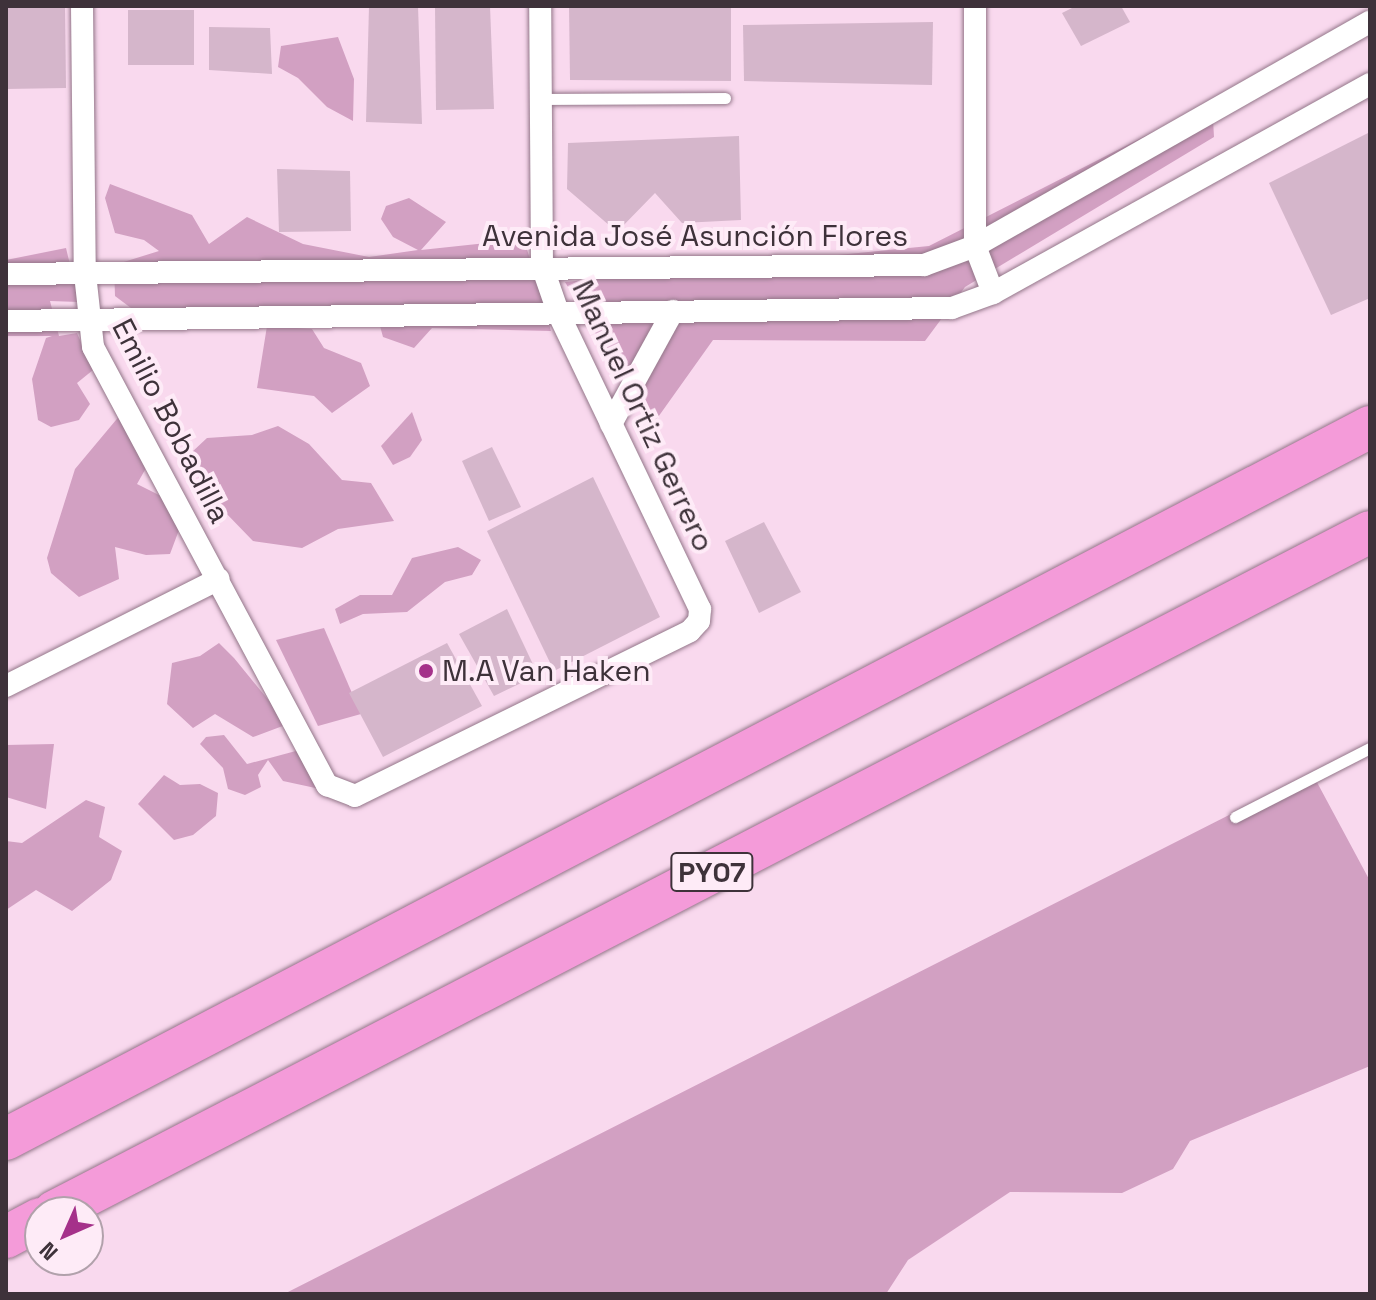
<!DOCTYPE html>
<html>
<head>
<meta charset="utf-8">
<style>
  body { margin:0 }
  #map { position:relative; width:1376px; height:1300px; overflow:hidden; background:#f9d9ee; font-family:"Space Grotesk",sans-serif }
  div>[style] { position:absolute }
  .green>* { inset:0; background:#d2a0c2 }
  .building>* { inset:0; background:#d5b6cb }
  .roads { filter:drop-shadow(0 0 2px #937689) drop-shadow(0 0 2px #937689) }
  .lane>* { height:11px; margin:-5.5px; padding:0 5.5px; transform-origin:5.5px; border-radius:5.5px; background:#fff }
  .street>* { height:22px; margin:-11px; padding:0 11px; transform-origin:11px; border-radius:11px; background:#fff }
  .highway>* { height:42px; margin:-21px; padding:0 21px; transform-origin:21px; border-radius:21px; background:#f49bd9 }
  .dots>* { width:22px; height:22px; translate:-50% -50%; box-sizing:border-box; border:4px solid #feebf7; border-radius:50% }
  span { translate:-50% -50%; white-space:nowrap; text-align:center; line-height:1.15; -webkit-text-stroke:8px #feebf7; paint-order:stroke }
  .shield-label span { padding:2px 6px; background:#feebf7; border:2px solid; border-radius:6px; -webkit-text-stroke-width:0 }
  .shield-label { font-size:28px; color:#3e323a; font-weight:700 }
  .street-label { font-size:30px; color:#3e323a }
  .poi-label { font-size:30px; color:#3e323a }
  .left { translate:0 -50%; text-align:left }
  .frame { position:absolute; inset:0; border:8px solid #3e323a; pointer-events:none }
  .north { position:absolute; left:24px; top:1196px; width:80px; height:80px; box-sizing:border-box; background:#feebf7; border:2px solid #b1a1ab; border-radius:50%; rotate:225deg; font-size:22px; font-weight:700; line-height:32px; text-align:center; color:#3e323a }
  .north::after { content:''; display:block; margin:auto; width:28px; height:36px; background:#a5318a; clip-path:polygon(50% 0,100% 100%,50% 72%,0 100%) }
</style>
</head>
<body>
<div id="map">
  <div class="green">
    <i style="clip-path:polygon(338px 37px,354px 79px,353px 121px,327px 107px,298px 78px,278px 67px,281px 46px)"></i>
    <i style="clip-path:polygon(1212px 102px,1214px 137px,965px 287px,925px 341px,713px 340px,651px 427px,565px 282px,929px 246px)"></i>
    <i style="clip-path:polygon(110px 184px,192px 215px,209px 244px,247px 217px,303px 244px,369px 257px,418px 250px,393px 237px,381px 219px,386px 206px,409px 198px,446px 222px,421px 250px,524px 239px,551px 331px,432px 328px,414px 348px,383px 337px,380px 326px,147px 320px,115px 296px,114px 265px,159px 251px,144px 240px,115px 233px,105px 198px)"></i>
    <i style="clip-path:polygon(66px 248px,79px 302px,50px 301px,59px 336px,77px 333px,93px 370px,77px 383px,90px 404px,79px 420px,51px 427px,38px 420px,32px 379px,46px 338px,52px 336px,6px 336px,6px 260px)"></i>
    <i style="clip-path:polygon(267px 326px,312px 329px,324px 348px,361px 363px,370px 386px,332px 413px,314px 396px,257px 388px)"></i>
    <i style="clip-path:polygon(412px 412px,422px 440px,410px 457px,393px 465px,381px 446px)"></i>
    <i style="clip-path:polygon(121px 414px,150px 461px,137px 484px,161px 496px,182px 522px,170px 554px,146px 555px,115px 547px,119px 579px,79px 597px,51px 573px,47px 558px,75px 469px)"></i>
    <i style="clip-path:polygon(278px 426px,309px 444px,342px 480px,371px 483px,394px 521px,338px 529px,302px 548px,253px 541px,222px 509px,205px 501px,192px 452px,207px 438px,252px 435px)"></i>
    <i style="clip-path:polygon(458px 547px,481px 560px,472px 575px,445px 582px,407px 612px,363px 614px,340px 624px,335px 609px,360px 595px,392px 595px,412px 558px)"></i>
    <i style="clip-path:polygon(324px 628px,361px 714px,318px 726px,276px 640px)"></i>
    <i style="clip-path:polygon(219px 643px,234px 658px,288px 724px,253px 737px,215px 714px,193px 728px,167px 704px,172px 663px,200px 656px)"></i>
    <i style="clip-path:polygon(224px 735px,247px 764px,307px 748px,320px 789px,283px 781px,268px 760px,258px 775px,261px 787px,245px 795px,228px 789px,223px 768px,200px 744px,206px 737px)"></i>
    <i style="clip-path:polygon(54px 744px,46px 809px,6px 797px,6px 745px)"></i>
    <i style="clip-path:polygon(1312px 773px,1370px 881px,1370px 1066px,1190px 1141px,1173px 1169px,1122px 1193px,1010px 1192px,908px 1260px,886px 1294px,284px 1294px)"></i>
    <i style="clip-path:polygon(164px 775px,180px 785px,200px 784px,218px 793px,216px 816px,193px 835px,174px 840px,138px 804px)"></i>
    <i style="clip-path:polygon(86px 800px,105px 807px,99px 837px,122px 851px,111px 880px,72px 911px,36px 890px,6px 910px,6px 841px,22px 843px)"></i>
  </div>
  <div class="building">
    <i style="clip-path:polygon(6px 6px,65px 6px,66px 88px,6px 89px)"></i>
    <i style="clip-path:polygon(369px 6px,418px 6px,422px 124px,366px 122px)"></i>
    <i style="clip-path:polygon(435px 6px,490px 6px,494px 109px,436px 110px)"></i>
    <i style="clip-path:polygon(569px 6px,731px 6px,731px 81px,570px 80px)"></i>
    <i style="clip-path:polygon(1076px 6px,1121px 6px,1130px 22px,1081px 46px,1062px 13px)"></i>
    <i style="clip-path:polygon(128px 10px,194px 10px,194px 65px,128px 65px)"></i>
    <i style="clip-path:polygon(933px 22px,932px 85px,744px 81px,743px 25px)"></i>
    <i style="clip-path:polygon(209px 27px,270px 28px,272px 74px,209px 70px)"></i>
    <i style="clip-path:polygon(1370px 132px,1370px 298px,1331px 315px,1269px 183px)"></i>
    <i style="clip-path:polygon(739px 136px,741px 220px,682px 223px,655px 193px,617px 232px,567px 189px,568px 143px)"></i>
    <i style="clip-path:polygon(277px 169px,350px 171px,351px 231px,279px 232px)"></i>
    <i style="clip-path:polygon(492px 447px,521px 507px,489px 521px,462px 461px)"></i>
    <i style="clip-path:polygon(593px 477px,660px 617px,554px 671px,487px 531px)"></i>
    <i style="clip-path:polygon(764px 522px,801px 592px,759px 613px,725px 541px)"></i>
    <i style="clip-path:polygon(507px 609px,538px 675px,494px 696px,459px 634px)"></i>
    <i style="clip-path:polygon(447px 643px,482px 706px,383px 757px,349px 693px)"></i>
  </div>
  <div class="roads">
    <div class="lane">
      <i style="left:542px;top:99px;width:183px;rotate:-0.3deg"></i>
      <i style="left:1235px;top:817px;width:152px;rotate:-27.1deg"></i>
    </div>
    <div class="street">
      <i style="left:82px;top:6px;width:268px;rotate:89.4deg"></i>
      <i style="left:85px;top:274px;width:73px;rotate:83.7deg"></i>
      <i style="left:93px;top:347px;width:497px;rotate:61.9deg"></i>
      <i style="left:327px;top:785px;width:30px;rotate:21deg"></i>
      <i style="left:355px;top:796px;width:373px;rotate:-26.2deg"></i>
      <i style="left:690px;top:631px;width:13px;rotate:-48deg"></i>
      <i style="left:699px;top:621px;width:12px;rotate:-85deg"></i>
      <i style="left:700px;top:609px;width:329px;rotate:-115.6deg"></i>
      <i style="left:558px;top:312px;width:49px;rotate:-109.2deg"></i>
      <i style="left:542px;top:266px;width:260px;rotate:-90.4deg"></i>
      <i style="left:975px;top:6px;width:240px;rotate:90deg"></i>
      <i style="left:975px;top:246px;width:50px;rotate:69deg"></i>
      <i style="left:6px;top:274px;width:918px;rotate:-0.56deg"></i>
      <i style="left:924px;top:265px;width:54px;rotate:-20.4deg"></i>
      <i style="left:975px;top:246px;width:454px;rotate:-29.6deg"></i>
      <i style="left:6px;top:321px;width:946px;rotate:-0.79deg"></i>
      <i style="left:952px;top:308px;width:44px;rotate:-20.1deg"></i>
      <i style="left:993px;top:293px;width:431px;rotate:-29deg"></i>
      <i style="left:611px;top:424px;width:129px;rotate:-61.2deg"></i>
      <i style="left:6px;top:686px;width:238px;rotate:-26.7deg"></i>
    </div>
    <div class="highway">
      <i style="left:6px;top:1139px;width:1539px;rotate:-27.56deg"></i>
      <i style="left:54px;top:1212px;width:1481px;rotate:-27.33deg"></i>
      <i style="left:6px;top:1237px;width:38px;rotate:-28deg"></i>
    </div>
  </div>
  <div class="dots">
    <i style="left:426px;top:671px;background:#a5318a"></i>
  </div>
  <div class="shield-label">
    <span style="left:712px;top:872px">PY07</span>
  </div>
  <div class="street-label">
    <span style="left:695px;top:236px">Avenida José Asunción Flores</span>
    <span style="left:643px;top:416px;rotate:65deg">Manuel Ortiz Gerrero</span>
    <span style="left:171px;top:421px;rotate:63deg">Emilio Bobadilla</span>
  </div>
  <div class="poi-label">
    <span class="left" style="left:442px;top:671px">M.A Van Haken</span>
  </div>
  <div class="frame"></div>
  <div class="north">N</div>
</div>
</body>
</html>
